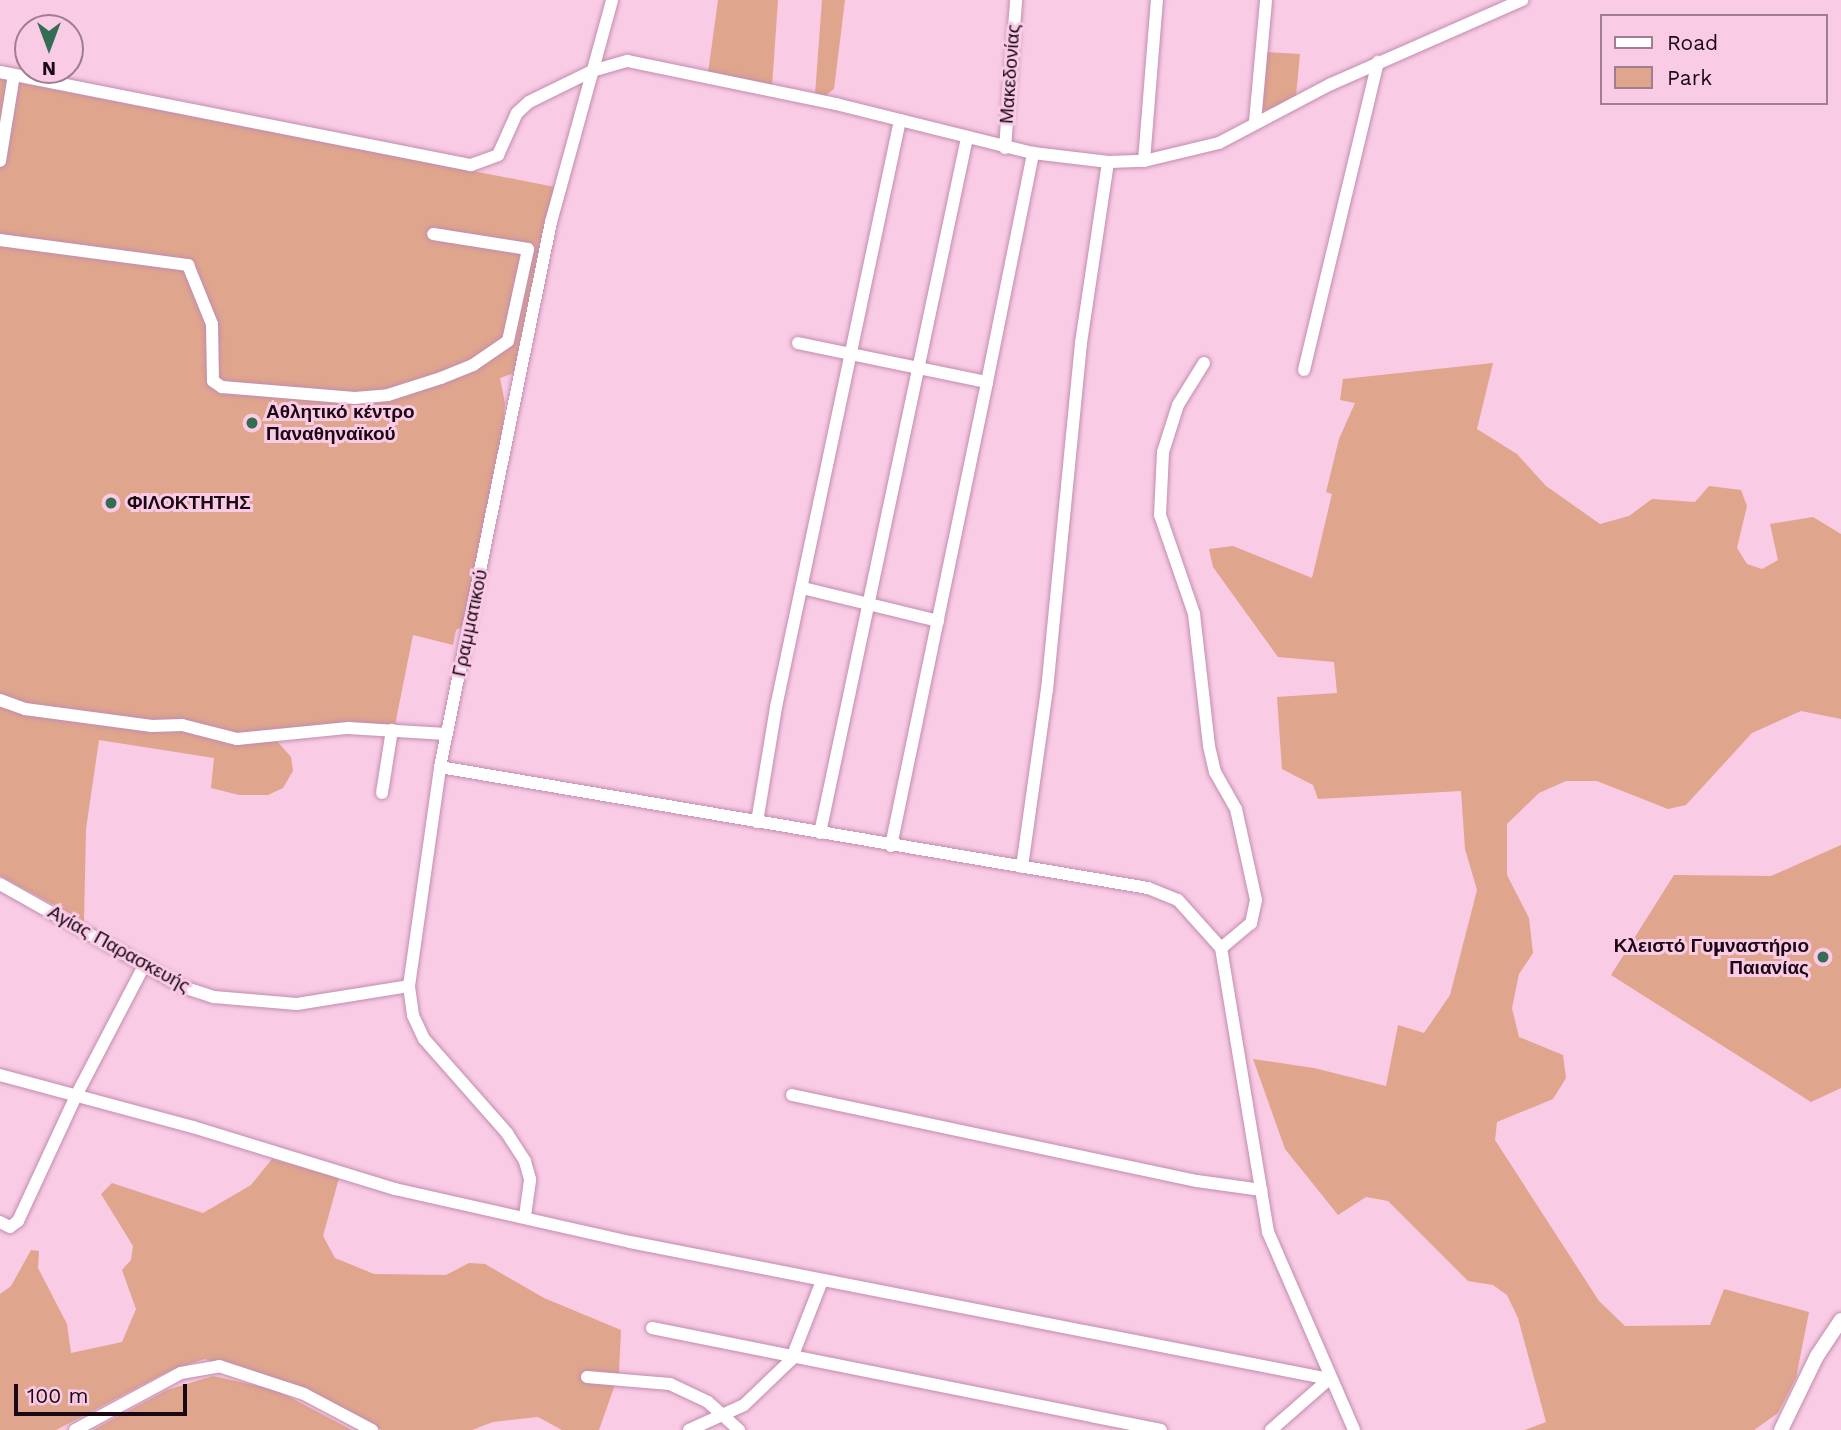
<!DOCTYPE html>
<html>
<head>
<meta charset="utf-8">
<style>
  body { margin:0 }
  #map { position:relative; width:1841px; height:1430px; overflow:hidden; background:#f9cbe5; font-family:"Work Sans",sans-serif }
  div>[style] { position:absolute }
  .green>* { inset:0; background:#dfa58d }
  .roads { filter:drop-shadow(0 0 2px #c28dad) drop-shadow(0 0 2px #c28dad) }
  .minor>* { height:12px; margin:-6px; padding:0 6px; transform-origin:6px; border-radius:6px; background:#fff }
  .tertiary>* { height:14px; margin:-7px; padding:0 7px; transform-origin:7px; border-radius:7px; background:#fff }
  .dots>* { width:19px; height:19px; translate:-50% -50%; box-sizing:border-box; border:4px solid #f9cbe5; border-radius:50% }
  span { translate:-50% -50%; white-space:nowrap; text-align:center; line-height:1.15; -webkit-text-stroke:6px #f9cbe5; paint-order:stroke }
  .street-label { font-size:19px; color:#1b0814 }
  .poi-label { font-size:19px; color:#1b0814; font-weight:700 }
  .left { translate:0 -50%; text-align:left }
  .right { translate:-100% -50%; text-align:right }
  .legend { position:absolute; left:1600px; top:14px; width:228px; height:91px; box-sizing:border-box; background:#f9cbe5; border:2px solid #a07d91; margin:0; padding:9px 12px; list-style:none; font-size:21px; color:#1b0814 }
  .legend li { display:flex; align-items:center; gap:14px; height:35px }
  .legend b { width:35px; border:2px solid #a07d91 }
  .north { position:absolute; left:14px; top:14px; width:70px; height:70px; box-sizing:border-box; background:#f9cbe5; border:2px solid #a07d91; border-radius:50%; rotate:180deg; font-size:19px; font-weight:700; line-height:28px; text-align:center; color:#1b0814 }
  .north::after { content:''; display:block; margin:auto; width:24px; height:32px; background:#356d54; clip-path:polygon(50% 0,100% 100%,50% 72%,0 100%) }
  .scale { position:absolute; left:14px; top:1384px; width:173px; height:32px; box-sizing:border-box; border:4px solid #1b0814; border-top:0; padding-left:9px; font-size:21px; line-height:24px; white-space:nowrap; color:#1b0814; -webkit-text-stroke:5px #f9cbe5; paint-order:stroke }
</style>
</head>
<body>
<div id="map">
  <div class="green">
    <i style="clip-path:polygon(718px 0,778px 0,772px 86px,708px 73px)"></i>
    <i style="clip-path:polygon(822px 0,845px 0,834px 89px,825px 96px,815px 95px)"></i>
    <i style="clip-path:polygon(1267px 52px,1300px 54px,1296px 95px,1268px 110px,1261px 110px)"></i>
    <i style="clip-path:polygon(0 79px,555px 187px,517px 372px,500px 378px,505px 403px,502px 443px,465px 625px,456px 630px,453px 645px,413px 635px,395px 725px,245px 736px,95px 712px,39px 708px,0 695px)"></i>
    <i style="clip-path:polygon(1493px 363px,1477px 429px,1517px 454px,1546px 486px,1600px 524px,1629px 516px,1652px 499px,1695px 502px,1709px 486px,1741px 490px,1747px 506px,1737px 548px,1747px 564px,1762px 569px,1778px 560px,1770px 524px,1813px 517px,1841px 534px,1841px 719px,1801px 711px,1752px 733px,1686px 805px,1668px 809px,1597px 781px,1566px 781px,1539px 793px,1507px 824px,1507px 875px,1529px 918px,1533px 953px,1519px 974px,1512px 1008px,1519px 1037px,1563px 1055px,1566px 1078px,1553px 1099px,1497px 1122px,1495px 1140px,1599px 1301px,1625px 1326px,1710px 1325px,1724px 1289px,1809px 1312px,1796px 1378px,1778px 1413px,1754px 1430px,1525px 1430px,1546px 1422px,1518px 1318px,1507px 1295px,1493px 1285px,1468px 1281px,1388px 1201px,1366px 1197px,1338px 1215px,1285px 1149px,1253px 1059px,1314px 1068px,1386px 1086px,1398px 1025px,1424px 1033px,1450px 995px,1477px 890px,1465px 849px,1461px 791px,1318px 799px,1313px 785px,1282px 769px,1277px 697px,1337px 693px,1334px 662px,1278px 657px,1213px 567px,1209px 549px,1233px 546px,1312px 578px,1332px 494px,1326px 492px,1339px 439px,1355px 403px,1340px 400px,1343px 379px)"></i>
    <i style="clip-path:polygon(0 703px,277px 741px,291px 757px,293px 771px,283px 788px,268px 795px,239px 795px,211px 788px,214px 758px,99px 740px,86px 829px,84px 921px,0 876px)"></i>
    <i style="clip-path:polygon(1841px 845px,1841px 1088px,1811px 1102px,1611px 975px,1674px 875px,1771px 876px)"></i>
    <i style="clip-path:polygon(272px 1159px,339px 1178px,323px 1236px,335px 1258px,374px 1274px,446px 1275px,469px 1263px,485px 1264px,544px 1298px,621px 1330px,619px 1373px,599px 1430px,562px 1430px,538px 1417px,493px 1422px,472px 1430px,382px 1430px,315px 1396px,205px 1359px,171px 1370px,56px 1430px,0 1430px,0 1294px,11px 1286px,31px 1250px,39px 1251px,38px 1268px,67px 1324px,71px 1353px,122px 1342px,136px 1309px,122px 1270px,131px 1260px,133px 1246px,101px 1194px,112px 1183px,203px 1213px,251px 1185px)"></i>
    <i style="clip-path:polygon(213px 1376px,276px 1390px,352px 1430px,93px 1430px,167px 1390px)"></i>
  </div>
  <div class="roads">
    <div class="minor">
      <i style="left:0;top:72px;width:480px;rotate:11.2deg"></i>
      <i style="left:471px;top:165px;width:29px;rotate:-20deg"></i>
      <i style="left:498px;top:155px;width:46px;rotate:-65.7deg"></i>
      <i style="left:517px;top:113px;width:16px;rotate:-43deg"></i>
      <i style="left:529px;top:102px;width:70px;rotate:-26.2deg"></i>
      <i style="left:592px;top:71px;width:37px;rotate:-16deg"></i>
      <i style="left:628px;top:61px;width:212px;rotate:11.7deg"></i>
      <i style="left:836px;top:104px;width:203px;rotate:14deg"></i>
      <i style="left:1033px;top:153px;width:76px;rotate:6.8deg"></i>
      <i style="left:1108px;top:162px;width:36px;rotate:-2deg"></i>
      <i style="left:1144px;top:161px;width:77px;rotate:-13.5deg"></i>
      <i style="left:1219px;top:143px;width:127px;rotate:-27.8deg"></i>
      <i style="left:1331px;top:84px;width:209px;rotate:-23.7deg"></i>
      <i style="left:1255px;top:122px;width:122px;rotate:-84.8deg"></i>
      <i style="left:1005px;top:148px;width:148px;rotate:-85.7deg"></i>
      <i style="left:0;top:161px;width:87px;rotate:-80.8deg"></i>
      <i style="left:1144px;top:161px;width:162px;rotate:-85.4deg"></i>
      <i style="left:0;top:240px;width:190px;rotate:7.6deg"></i>
      <i style="left:188px;top:265px;width:64px;rotate:67.9deg"></i>
      <i style="left:212px;top:324px;width:57px;rotate:89deg"></i>
      <i style="left:213px;top:381px;width:11px;rotate:34deg"></i>
      <i style="left:222px;top:387px;width:133px;rotate:4.7deg"></i>
      <i style="left:355px;top:398px;width:33px;rotate:-5deg"></i>
      <i style="left:388px;top:395px;width:56px;rotate:-17.8deg"></i>
      <i style="left:441px;top:378px;width:35px;rotate:-22deg"></i>
      <i style="left:473px;top:365px;width:42px;rotate:-34.4deg"></i>
      <i style="left:508px;top:341px;width:94px;rotate:-77.7deg"></i>
      <i style="left:528px;top:249px;width:96px;rotate:-171deg"></i>
      <i style="left:798px;top:343px;width:193px;rotate:11.7deg"></i>
      <i style="left:987px;top:382px;width:234px;rotate:-78.6deg"></i>
      <i style="left:1204px;top:363px;width:49px;rotate:121.8deg"></i>
      <i style="left:1178px;top:405px;width:49px;rotate:107.7deg"></i>
      <i style="left:1163px;top:452px;width:63px;rotate:92.7deg"></i>
      <i style="left:1160px;top:515px;width:105px;rotate:71deg"></i>
      <i style="left:1194px;top:614px;width:133px;rotate:83.5deg"></i>
      <i style="left:1209px;top:746px;width:27px;rotate:77deg"></i>
      <i style="left:1215px;top:772px;width:43px;rotate:60.4deg"></i>
      <i style="left:1236px;top:809px;width:93px;rotate:77.6deg"></i>
      <i style="left:1256px;top:900px;width:24px;rotate:102deg"></i>
      <i style="left:1251px;top:923px;width:39px;rotate:140deg"></i>
      <i style="left:1304px;top:370px;width:317px;rotate:-76.5deg"></i>
      <i style="left:803px;top:588px;width:139px;rotate:13.7deg"></i>
      <i style="left:0;top:700px;width:27px;rotate:20deg"></i>
      <i style="left:25px;top:709px;width:128px;rotate:7.6deg"></i>
      <i style="left:152px;top:726px;width:30px;rotate:-2deg"></i>
      <i style="left:182px;top:725px;width:57px;rotate:14.3deg"></i>
      <i style="left:237px;top:739px;width:112px;rotate:-5.7deg"></i>
      <i style="left:348px;top:728px;width:98px;rotate:3.5deg"></i>
      <i style="left:440px;top:767px;width:718px;rotate:9.7deg"></i>
      <i style="left:1148px;top:888px;width:32px;rotate:22deg"></i>
      <i style="left:1178px;top:900px;width:64px;rotate:48.1deg"></i>
      <i style="left:1221px;top:948px;width:288px;rotate:80.6deg"></i>
      <i style="left:1268px;top:1232px;width:216px;rotate:66.5deg"></i>
      <i style="left:382px;top:793px;width:64px;rotate:-81deg"></i>
      <i style="left:757px;top:822px;width:117px;rotate:-80.6deg"></i>
      <i style="left:776px;top:707px;width:600px;rotate:-78.07deg"></i>
      <i style="left:820px;top:833px;width:710px;rotate:-78.06deg"></i>
      <i style="left:891px;top:846px;width:474px;rotate:-78.3deg"></i>
      <i style="left:1022px;top:867px;width:179px;rotate:-82deg"></i>
      <i style="left:1047px;top:690px;width:349px;rotate:-84.4deg"></i>
      <i style="left:1081px;top:343px;width:183px;rotate:-81.5deg"></i>
      <i style="left:0;top:884px;width:210px;rotate:29.4deg"></i>
      <i style="left:183px;top:987px;width:33px;rotate:18deg"></i>
      <i style="left:214px;top:997px;width:83px;rotate:4.8deg"></i>
      <i style="left:297px;top:1004px;width:113px;rotate:-9.1deg"></i>
      <i style="left:0;top:1075px;width:200px;rotate:15.1deg"></i>
      <i style="left:193px;top:1127px;width:211px;rotate:17.1deg"></i>
      <i style="left:395px;top:1189px;width:241px;rotate:12.7deg"></i>
      <i style="left:630px;top:1242px;width:712px;rotate:11.09deg"></i>
      <i style="left:792px;top:1095px;width:414px;rotate:12deg"></i>
      <i style="left:1197px;top:1181px;width:65px;rotate:8deg"></i>
      <i style="left:525px;top:1216px;width:37px;rotate:-82deg"></i>
      <i style="left:530px;top:1179px;width:19px;rotate:-106deg"></i>
      <i style="left:525px;top:1161px;width:33px;rotate:-123deg"></i>
      <i style="left:507px;top:1133px;width:125px;rotate:-131.4deg"></i>
      <i style="left:424px;top:1039px;width:26px;rotate:-115deg"></i>
      <i style="left:413px;top:1015px;width:29px;rotate:-98deg"></i>
      <i style="left:409px;top:986px;width:221px;rotate:-81.9deg"></i>
      <i style="left:440px;top:767px;width:556px;rotate:-78.49deg"></i>
      <i style="left:551px;top:222px;width:230px;rotate:-74.6deg"></i>
      <i style="left:0;top:1222px;width:11px;rotate:27deg"></i>
      <i style="left:10px;top:1227px;width:10px;rotate:-37deg"></i>
      <i style="left:18px;top:1221px;width:140px;rotate:-65.1deg"></i>
      <i style="left:77px;top:1094px;width:144px;rotate:-62.4deg"></i>
      <i style="left:652px;top:1328px;width:519px;rotate:11.33deg"></i>
      <i style="left:587px;top:1377px;width:83px;rotate:4.8deg"></i>
      <i style="left:670px;top:1384px;width:42px;rotate:25.3deg"></i>
      <i style="left:708px;top:1402px;width:42px;rotate:42.1deg"></i>
      <i style="left:75px;top:1430px;width:120px;rotate:-28.3deg"></i>
      <i style="left:181px;top:1373px;width:39px;rotate:-10deg"></i>
      <i style="left:219px;top:1366px;width:89px;rotate:18.2deg"></i>
      <i style="left:304px;top:1394px;width:77px;rotate:27.9deg"></i>
      <i style="left:689px;top:1430px;width:60px;rotate:-24.4deg"></i>
      <i style="left:744px;top:1405px;width:65px;rotate:-43.8deg"></i>
      <i style="left:791px;top:1360px;width:85px;rotate:-68.6deg"></i>
      <i style="left:1271px;top:1430px;width:77px;rotate:-41.3deg"></i>
    </div>
    <div class="tertiary">
      <i style="left:1781px;top:1430px;width:82px;rotate:-64.1deg"></i>
      <i style="left:1817px;top:1356px;width:43px;rotate:-56.3deg"></i>
    </div>
  </div>
  <div class="dots">
    <i style="left:252px;top:423px;background:#356d54"></i>
    <i style="left:111px;top:503px;background:#356d54"></i>
    <i style="left:1823px;top:957px;background:#356d54"></i>
  </div>
  <div class="street-label">
    <span style="left:1010px;top:74px;rotate:-86deg">Μακεδονίας</span>
    <span style="left:470px;top:623px;rotate:-78deg">Γραμματικού</span>
    <span style="left:119px;top:949px;rotate:29deg">Αγίας Παρασκευής</span>
  </div>
  <div class="poi-label">
    <span class="left" style="left:266px;top:423px">Αθλητικό κέντρο<br>Παναθηναϊκού</span>
    <span class="left" style="left:127px;top:503px">ΦΙΛΟΚΤΗΤΗΣ</span>
    <span class="right" style="left:1809px;top:957px">Κλειστό Γυμναστήριο<br>Παιανίας</span>
  </div>
  <ul class="legend">
  <li><b style="height:9px;background:#fff"></b>Road</li>
  <li><b style="height:19px;background:#dfa58d"></b>Park</li>
  </ul>
  <div class="north">N</div>
  <div class="scale">100 m</div>
</div>
</body>
</html>
